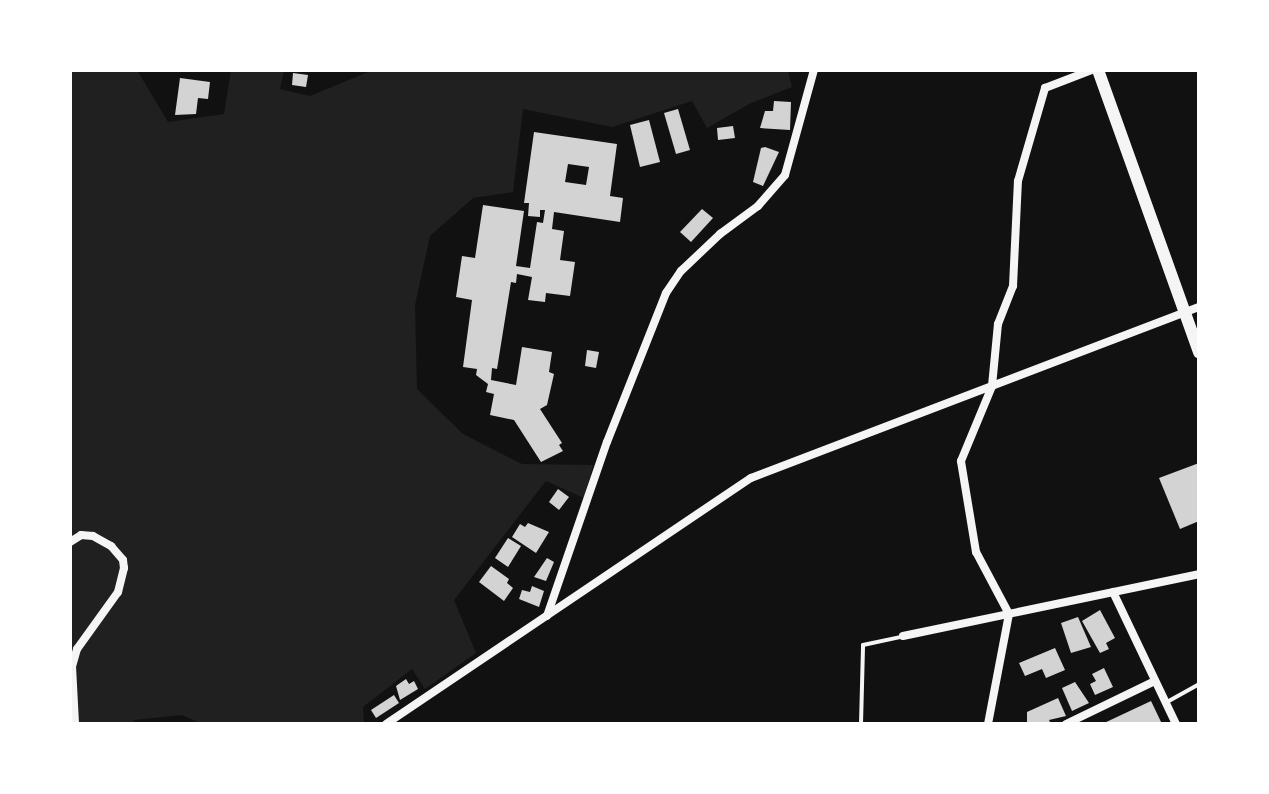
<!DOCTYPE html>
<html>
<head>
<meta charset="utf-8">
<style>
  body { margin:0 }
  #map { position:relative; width:1269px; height:794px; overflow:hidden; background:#111; font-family:Inter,sans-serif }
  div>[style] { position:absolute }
  .green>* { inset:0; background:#202020 }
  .building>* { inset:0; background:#d3d3d3 }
  .service>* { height:4px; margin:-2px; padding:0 2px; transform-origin:2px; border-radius:2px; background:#f5f5f5 }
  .minor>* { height:8px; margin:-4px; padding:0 4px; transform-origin:4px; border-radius:4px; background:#f5f5f5 }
  .primary>* { height:12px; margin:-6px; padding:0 6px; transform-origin:6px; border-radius:6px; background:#f5f5f5 }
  span { translate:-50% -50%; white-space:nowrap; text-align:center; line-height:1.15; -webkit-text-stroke:6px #fff; paint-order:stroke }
  .frame { position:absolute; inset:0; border:72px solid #fff; pointer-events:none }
</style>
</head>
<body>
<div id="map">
  <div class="green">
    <i style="clip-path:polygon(70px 70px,137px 70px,168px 122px,224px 114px,231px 70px,284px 70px,280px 89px,310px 96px,373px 70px,788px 70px,792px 87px,749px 104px,707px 128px,692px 101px,612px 127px,523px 109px,513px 192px,473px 198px,430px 236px,415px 305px,417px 389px,463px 434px,522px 464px,593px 465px,584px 498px,546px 481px,454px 600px,476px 653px,425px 689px,412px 669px,363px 707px,364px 724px,202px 724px,182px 715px,134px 720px,134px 724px,70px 724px)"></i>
  </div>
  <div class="building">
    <i style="clip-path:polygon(293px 73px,308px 75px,306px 87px,292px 85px)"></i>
    <i style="clip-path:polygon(180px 78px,210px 82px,208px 99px,198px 98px,196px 114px,175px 115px)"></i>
    <i style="clip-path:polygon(774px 101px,791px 102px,790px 130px,760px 128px,765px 111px,773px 111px)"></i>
    <i style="clip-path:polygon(678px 109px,690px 150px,676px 154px,664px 113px)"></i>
    <i style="clip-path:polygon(649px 120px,660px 162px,640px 167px,630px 125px)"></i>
    <i style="clip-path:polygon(733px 126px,735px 138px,718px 140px,717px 128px)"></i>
    <i style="clip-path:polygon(evenodd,534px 132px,617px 144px,610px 196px,623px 198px,620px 222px,554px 212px,552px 229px,564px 231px,560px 260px,575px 262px,570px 296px,546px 293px,545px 302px,528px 300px,532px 277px,517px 274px,516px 283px,511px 282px,497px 369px,492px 368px,491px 380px,516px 385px,522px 347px,552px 352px,549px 372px,554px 374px,547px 405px,540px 409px,562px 443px,559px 445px,563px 451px,541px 462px,514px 420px,490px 415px,494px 394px,486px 392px,488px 384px,476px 375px,477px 369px,463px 367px,472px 300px,456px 297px,462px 256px,475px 258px,483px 205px,524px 211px,516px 266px,530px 268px,537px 222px,543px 223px,545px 210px,540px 210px,540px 217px,528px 216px,529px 203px,524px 203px,534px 132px,568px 164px,589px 167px,586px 185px,565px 182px,568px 164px)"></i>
    <i style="clip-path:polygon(765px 147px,779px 152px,763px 186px,753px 182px,761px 148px)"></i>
    <i style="clip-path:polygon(702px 209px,713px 218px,691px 242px,680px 232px)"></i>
    <i style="clip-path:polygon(587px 350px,599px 352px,596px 368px,585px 366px)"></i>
    <i style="clip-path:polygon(1199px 463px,1199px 521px,1180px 529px,1159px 478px)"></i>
    <i style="clip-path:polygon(558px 489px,569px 497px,559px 510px,549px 502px)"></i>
    <i style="clip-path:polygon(528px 523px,549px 532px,536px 553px,512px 537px,520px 524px,525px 527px)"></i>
    <i style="clip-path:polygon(508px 538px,521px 546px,508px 567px,495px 558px)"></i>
    <i style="clip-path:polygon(547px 558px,554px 562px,546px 581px,534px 577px)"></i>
    <i style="clip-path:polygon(491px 566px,509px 579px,507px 583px,513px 588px,504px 601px,479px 582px)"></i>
    <i style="clip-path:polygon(532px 586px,544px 591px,539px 607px,519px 599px,522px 590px,530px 592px)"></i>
    <i style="clip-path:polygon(1100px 610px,1115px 638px,1106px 643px,1109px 649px,1100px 653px,1082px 621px)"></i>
    <i style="clip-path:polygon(1078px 617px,1091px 647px,1071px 653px,1061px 623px)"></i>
    <i style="clip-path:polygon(1055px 648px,1065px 670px,1046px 678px,1042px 669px,1025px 676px,1019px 663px)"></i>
    <i style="clip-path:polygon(1104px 668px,1113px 687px,1095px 695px,1090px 684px,1096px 681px,1092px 674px)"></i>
    <i style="clip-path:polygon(406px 679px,409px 684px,414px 681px,418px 689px,400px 700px,396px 686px)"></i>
    <i style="clip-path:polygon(1075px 682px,1089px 703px,1072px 711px,1062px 688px)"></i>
    <i style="clip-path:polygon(394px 695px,399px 703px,376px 718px,371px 710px)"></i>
    <i style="clip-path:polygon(1058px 698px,1066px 716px,1049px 720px,1051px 724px,1027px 724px,1027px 712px)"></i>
    <i style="clip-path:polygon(1151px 701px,1162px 724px,1102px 724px)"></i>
  </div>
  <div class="service">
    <i style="left:1167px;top:702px;width:37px;rotate:-29deg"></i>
    <i style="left:861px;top:724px;width:79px;rotate:-88.5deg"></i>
    <i style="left:863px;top:645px;width:39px;rotate:-12deg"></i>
  </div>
  <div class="minor">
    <i style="left:70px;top:542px;width:13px;rotate:-32deg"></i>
    <i style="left:81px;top:535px;width:12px;rotate:5deg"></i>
    <i style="left:93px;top:536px;width:21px;rotate:29deg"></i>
    <i style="left:111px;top:546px;width:18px;rotate:49deg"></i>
    <i style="left:123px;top:560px;width:8px;rotate:83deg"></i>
    <i style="left:124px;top:568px;width:25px;rotate:104deg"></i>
    <i style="left:118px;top:592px;width:70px;rotate:125.7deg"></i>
    <i style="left:77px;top:649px;width:18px;rotate:106deg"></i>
    <i style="left:72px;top:666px;width:58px;rotate:87deg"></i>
    <i style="left:1113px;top:592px;width:146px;rotate:64.5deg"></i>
    <i style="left:547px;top:616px;width:184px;rotate:-71deg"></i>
    <i style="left:607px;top:442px;width:160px;rotate:-68.4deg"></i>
    <i style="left:666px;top:293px;width:27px;rotate:-56deg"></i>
    <i style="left:681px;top:271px;width:54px;rotate:-43.5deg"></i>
    <i style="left:720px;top:234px;width:47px;rotate:-36.4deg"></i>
    <i style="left:758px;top:206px;width:41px;rotate:-48.9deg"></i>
    <i style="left:785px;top:175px;width:109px;rotate:-74.6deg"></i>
    <i style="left:903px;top:636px;width:302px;rotate:-11.8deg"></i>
    <i style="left:386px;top:724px;width:440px;rotate:-34deg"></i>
    <i style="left:751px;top:478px;width:480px;rotate:-20.9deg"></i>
    <i style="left:988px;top:724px;width:112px;rotate:-79.2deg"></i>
    <i style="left:1009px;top:614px;width:70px;rotate:-118deg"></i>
    <i style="left:976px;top:552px;width:92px;rotate:-99.4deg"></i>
    <i style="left:961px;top:461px;width:81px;rotate:-67.5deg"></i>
    <i style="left:992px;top:386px;width:62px;rotate:-84.5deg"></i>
    <i style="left:998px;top:324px;width:41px;rotate:-68.5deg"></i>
    <i style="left:1013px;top:286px;width:105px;rotate:-87.3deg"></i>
    <i style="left:1018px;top:181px;width:97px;rotate:-73.8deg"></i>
    <i style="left:1045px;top:88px;width:50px;rotate:-21deg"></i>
    <i style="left:1066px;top:724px;width:99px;rotate:-25.8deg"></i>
  </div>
  <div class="primary">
    <i style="left:1098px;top:70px;width:300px;rotate:70.3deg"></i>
  </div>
  <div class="frame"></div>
</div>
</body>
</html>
